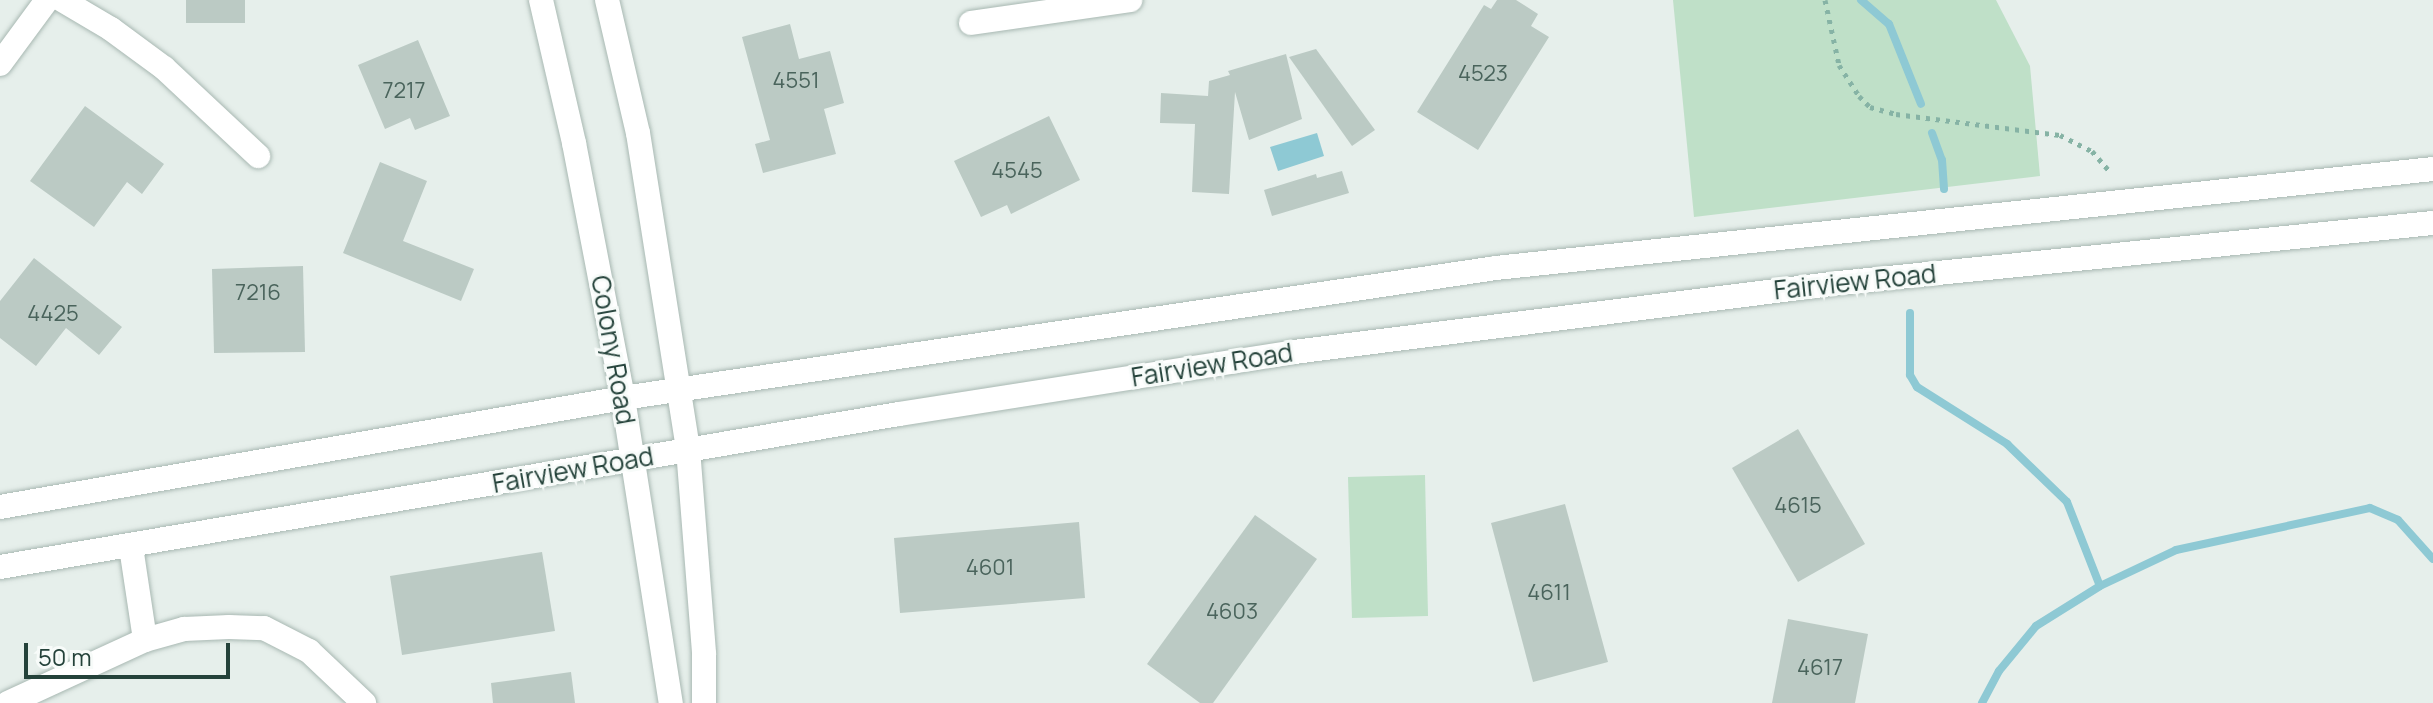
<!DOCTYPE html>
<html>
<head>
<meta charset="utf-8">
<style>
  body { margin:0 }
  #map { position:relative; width:2433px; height:703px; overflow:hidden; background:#e6efeb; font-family:Manrope,sans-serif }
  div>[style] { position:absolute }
  .green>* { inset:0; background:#bfe0c8 }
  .water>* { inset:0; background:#8ec9d4 }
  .stream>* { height:8px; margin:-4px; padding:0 4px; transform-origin:4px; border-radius:4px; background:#8ec9d4 }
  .building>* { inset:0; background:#bbcac4 }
  .path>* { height:5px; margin-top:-2.5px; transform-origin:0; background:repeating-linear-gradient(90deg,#86b3a5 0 4px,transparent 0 10px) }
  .roads { filter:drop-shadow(0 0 2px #a8b8b2) drop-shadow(0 0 2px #a8b8b2) }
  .minor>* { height:24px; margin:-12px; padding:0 12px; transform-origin:12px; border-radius:12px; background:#fff }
  .secondary>* { height:24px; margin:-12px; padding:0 12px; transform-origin:12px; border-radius:12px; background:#fff }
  span { translate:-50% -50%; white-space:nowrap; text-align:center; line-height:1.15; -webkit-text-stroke:6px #f7fbf9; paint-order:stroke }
  .number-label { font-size:22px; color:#4a645c }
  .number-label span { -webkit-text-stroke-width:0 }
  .street-label { font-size:26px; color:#24423a }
  .scale { position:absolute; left:24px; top:643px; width:206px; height:36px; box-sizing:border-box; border:4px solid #24423a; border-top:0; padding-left:10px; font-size:24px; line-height:28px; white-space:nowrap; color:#24423a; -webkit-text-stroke:6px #f7fbf9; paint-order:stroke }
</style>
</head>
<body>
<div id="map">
  <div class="green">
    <i style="clip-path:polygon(1673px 0,1996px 0,2030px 66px,2040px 176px,1694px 217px)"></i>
    <i style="clip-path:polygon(1425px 475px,1428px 616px,1352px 618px,1348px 477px)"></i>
  </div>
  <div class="water">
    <i style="clip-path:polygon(1317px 133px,1324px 156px,1278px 171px,1270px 147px)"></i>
  </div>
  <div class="stream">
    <i style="left:1861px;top:0;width:37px;rotate:41deg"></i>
    <i style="left:1889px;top:24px;width:86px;rotate:68.2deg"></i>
    <i style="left:1932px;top:133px;width:29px;rotate:70deg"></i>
    <i style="left:1942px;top:160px;width:29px;rotate:86deg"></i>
    <i style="left:1910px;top:313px;width:62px;rotate:90deg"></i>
    <i style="left:1910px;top:375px;width:14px;rotate:60deg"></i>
    <i style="left:1917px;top:387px;width:107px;rotate:32.3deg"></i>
    <i style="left:2007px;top:444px;width:83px;rotate:44deg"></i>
    <i style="left:2067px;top:502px;width:90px;rotate:68.6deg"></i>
    <i style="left:1982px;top:703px;width:36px;rotate:-62deg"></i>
    <i style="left:1999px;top:671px;width:58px;rotate:-50.6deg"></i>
    <i style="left:2036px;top:626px;width:75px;rotate:-32deg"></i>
    <i style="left:2100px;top:586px;width:84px;rotate:-25.3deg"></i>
    <i style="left:2176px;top:550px;width:198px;rotate:-12.2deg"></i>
    <i style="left:2370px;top:508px;width:30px;rotate:23deg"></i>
    <i style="left:2398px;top:520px;width:52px;rotate:48.1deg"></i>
  </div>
  <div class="building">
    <i style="clip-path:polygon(186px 0,245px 0,245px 23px,186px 23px)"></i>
    <i style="clip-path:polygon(1497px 0,1516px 0,1538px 14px,1531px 26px,1549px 37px,1478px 150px,1417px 112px,1484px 5px,1491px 9px)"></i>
    <i style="clip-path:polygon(790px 24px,799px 59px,830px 51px,844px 103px,824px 109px,836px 154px,763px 173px,755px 144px,770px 140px,742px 37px)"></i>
    <i style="clip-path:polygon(418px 40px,450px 116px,415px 130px,410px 118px,385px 129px,358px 65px)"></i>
    <i style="clip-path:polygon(1316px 49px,1375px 130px,1352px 146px,1289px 57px)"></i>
    <i style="clip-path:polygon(1286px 54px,1302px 119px,1249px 140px,1235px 92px,1229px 194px,1192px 192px,1195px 124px,1160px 123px,1161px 93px,1208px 96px,1209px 81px,1230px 75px,1228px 71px)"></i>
    <i style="clip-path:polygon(85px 106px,164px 164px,142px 194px,127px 182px,94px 227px,30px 181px)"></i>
    <i style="clip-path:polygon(1049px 116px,1080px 180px,1011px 214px,1007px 205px,981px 217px,954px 161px)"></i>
    <i style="clip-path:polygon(380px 162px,427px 181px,403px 241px,474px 269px,461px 301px,343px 253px)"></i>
    <i style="clip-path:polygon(1342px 171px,1349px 193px,1272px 216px,1264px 190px,1316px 174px,1317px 178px)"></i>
    <i style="clip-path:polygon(34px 258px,122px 327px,99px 355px,66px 328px,36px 366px,0 338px,0 301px)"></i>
    <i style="clip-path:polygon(303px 266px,305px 352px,214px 353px,212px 269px)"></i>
    <i style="clip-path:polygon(1798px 429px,1865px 544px,1798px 582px,1732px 468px)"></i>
    <i style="clip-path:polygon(1565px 504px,1608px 662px,1533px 682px,1491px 523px)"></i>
    <i style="clip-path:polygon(1255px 515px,1317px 559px,1213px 703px,1200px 703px,1147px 664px)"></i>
    <i style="clip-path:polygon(1079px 522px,1085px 598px,900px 613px,894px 538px)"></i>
    <i style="clip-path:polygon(542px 552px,555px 631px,402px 655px,390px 576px)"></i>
    <i style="clip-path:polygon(1788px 619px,1868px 634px,1855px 703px,1772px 703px)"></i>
    <i style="clip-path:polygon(571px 672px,575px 703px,493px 703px,491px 683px)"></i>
  </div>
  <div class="path">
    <i style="left:1825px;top:0;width:66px;rotate:77.8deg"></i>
    <i style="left:1839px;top:65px;width:37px;rotate:57deg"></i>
    <i style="left:1859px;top:96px;width:16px;rotate:45deg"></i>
    <i style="left:1870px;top:107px;width:27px;rotate:15deg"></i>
    <i style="left:1896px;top:114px;width:165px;rotate:7.3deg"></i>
    <i style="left:2060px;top:135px;width:36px;rotate:27deg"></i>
    <i style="left:2092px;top:151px;width:29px;rotate:49deg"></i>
  </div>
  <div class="roads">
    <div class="minor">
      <i style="left:62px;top:0;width:57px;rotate:30.6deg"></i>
      <i style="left:111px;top:29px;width:66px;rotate:36.3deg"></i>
      <i style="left:164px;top:68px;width:129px;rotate:43.1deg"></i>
      <i style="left:971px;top:23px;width:161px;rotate:-8.2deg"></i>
      <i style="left:0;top:64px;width:79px;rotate:-53.7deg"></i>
      <i style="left:131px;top:547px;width:94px;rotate:81.4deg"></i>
      <i style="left:8px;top:703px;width:151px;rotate:-24.7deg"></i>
      <i style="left:145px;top:640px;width:41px;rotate:-15.8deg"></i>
      <i style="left:184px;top:629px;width:45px;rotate:-2.5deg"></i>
      <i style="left:229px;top:627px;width:35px;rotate:2deg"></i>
      <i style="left:264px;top:628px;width:51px;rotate:27.1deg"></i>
      <i style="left:309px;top:651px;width:76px;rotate:43.4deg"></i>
    </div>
    <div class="secondary">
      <i style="left:541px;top:0;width:147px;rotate:77deg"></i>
      <i style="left:574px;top:143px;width:260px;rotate:79.1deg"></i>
      <i style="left:623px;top:398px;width:309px;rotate:81.1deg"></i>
      <i style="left:607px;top:0;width:137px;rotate:76.9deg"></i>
      <i style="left:638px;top:133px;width:320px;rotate:81deg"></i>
      <i style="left:688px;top:449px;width:206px;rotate:85.5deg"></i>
      <i style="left:704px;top:654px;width:49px;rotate:90deg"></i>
      <i style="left:0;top:507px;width:632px;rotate:-9.92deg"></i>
      <i style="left:623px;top:398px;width:883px;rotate:-8.47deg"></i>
      <i style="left:1496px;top:268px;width:942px;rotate:-6.03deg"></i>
      <i style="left:0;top:567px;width:912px;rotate:-9.66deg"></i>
      <i style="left:899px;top:414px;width:400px;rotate:-8.9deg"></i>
      <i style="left:1294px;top:352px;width:549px;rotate:-7.22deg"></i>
      <i style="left:1839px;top:283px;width:597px;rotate:-5.77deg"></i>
    </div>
  </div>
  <div class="number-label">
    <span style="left:1483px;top:74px">4523</span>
    <span style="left:796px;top:81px">4551</span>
    <span style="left:404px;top:91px">7217</span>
    <span style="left:1017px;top:171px">4545</span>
    <span style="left:258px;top:293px">7216</span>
    <span style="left:53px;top:314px">4425</span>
    <span style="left:1798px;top:506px">4615</span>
    <span style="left:990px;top:568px">4601</span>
    <span style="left:1549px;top:593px">4611</span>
    <span style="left:1232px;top:612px">4603</span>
    <span style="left:1820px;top:668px">4617</span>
  </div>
  <div class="street-label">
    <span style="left:1855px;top:282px;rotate:-6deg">Fairview Road</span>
    <span style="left:613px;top:350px;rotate:80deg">Colony Road</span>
    <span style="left:1212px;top:365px;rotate:-9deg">Fairview Road</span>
    <span style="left:573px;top:470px;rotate:-10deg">Fairview Road</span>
  </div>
  <div class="scale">50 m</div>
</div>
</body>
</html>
